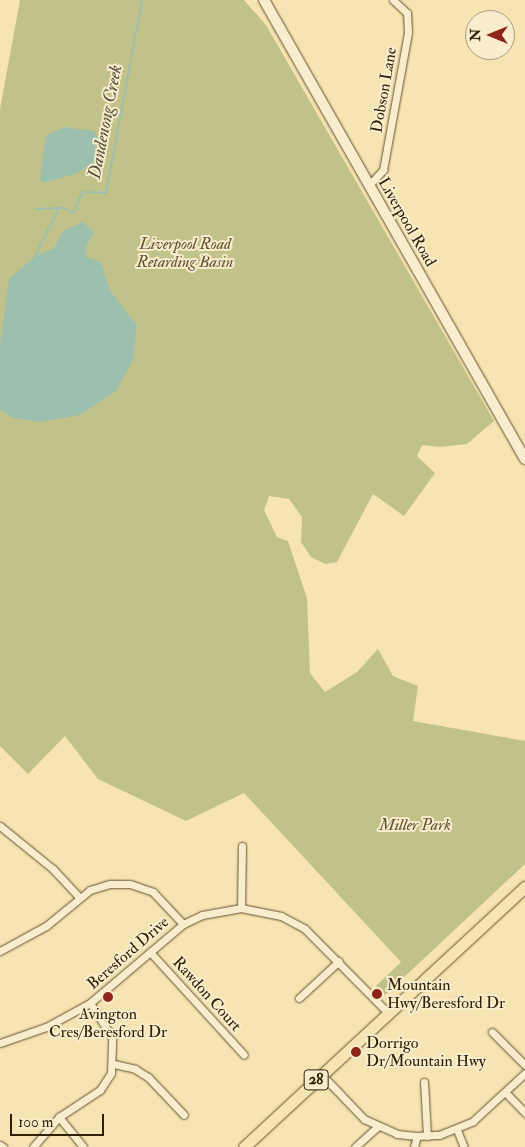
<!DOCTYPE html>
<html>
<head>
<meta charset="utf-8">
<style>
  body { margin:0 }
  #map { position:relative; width:525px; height:1147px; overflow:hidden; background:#f6e4b2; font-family:"IM FELL Double Pica",serif }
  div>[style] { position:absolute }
  .green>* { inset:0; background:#c1c289 }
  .water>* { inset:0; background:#9dbfad }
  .stream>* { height:2px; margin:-1px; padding:0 1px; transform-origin:1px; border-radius:1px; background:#9dbfad }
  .roads { filter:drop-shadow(0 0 1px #625132) drop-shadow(0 0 1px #625132) }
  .street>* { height:7px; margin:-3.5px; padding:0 3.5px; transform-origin:3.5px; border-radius:3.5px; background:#f9edcd }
  .secondary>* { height:10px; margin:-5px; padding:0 5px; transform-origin:5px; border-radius:5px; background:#f9edcd }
  .primary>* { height:11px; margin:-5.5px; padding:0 5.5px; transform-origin:5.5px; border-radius:5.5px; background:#f6e4b2 }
  .dots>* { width:14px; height:14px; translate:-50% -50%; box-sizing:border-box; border:2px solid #f9edcd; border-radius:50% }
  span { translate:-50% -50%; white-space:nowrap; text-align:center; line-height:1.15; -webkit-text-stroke:4px #f9edcd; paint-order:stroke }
  .shield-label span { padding:1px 4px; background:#f9edcd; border:1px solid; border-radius:4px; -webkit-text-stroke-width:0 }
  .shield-label { font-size:15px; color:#312008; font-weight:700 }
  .street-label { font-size:16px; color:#312008 }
  .park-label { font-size:16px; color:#5c512f; font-style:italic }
  .poi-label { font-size:16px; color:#312008 }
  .left { translate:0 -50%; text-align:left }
  .water-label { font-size:18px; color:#51503a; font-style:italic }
  .north { position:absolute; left:465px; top:10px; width:50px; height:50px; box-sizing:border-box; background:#f9edcd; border:1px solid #a99b7e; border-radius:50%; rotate:270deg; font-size:14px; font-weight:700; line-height:20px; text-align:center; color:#312008 }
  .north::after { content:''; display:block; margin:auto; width:18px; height:22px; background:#8f2418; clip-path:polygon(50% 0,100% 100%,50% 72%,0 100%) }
  .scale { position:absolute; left:10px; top:1114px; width:94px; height:22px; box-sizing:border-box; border:2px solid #312008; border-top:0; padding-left:6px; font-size:15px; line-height:18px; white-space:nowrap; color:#312008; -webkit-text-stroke:4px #f9edcd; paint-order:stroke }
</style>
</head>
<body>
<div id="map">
  <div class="green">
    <i style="clip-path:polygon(20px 0,244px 0,266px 25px,494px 421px,467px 444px,440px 447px,422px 445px,417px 456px,435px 473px,404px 516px,373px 494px,337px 562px,325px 564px,311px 557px,301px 542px,302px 517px,289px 499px,269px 496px,264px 510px,277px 537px,288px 541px,307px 598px,310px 673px,325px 692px,357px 672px,378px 649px,393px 676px,418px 686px,413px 721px,525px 741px,525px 864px,385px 995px,376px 986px,401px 962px,244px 793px,186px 821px,98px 779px,65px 736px,28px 774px,0 746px,0 109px)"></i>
  </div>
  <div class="water">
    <i style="clip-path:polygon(64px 127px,94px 131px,104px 148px,100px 159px,75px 174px,43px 183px,40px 179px,46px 136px)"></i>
    <i style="clip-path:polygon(83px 222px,94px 233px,86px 246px,86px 257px,101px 262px,110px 291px,137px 325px,133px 360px,116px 391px,80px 415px,39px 422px,14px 418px,0 410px,0 345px,9px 279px,34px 257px,54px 248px,63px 231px)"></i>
  </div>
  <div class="stream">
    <i style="left:35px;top:209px;width:29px;rotate:-2deg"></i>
    <i style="left:64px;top:208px;width:10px;rotate:29deg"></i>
    <i style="left:73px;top:213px;width:23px;rotate:-65deg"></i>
    <i style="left:83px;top:192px;width:23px;rotate:2deg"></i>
    <i style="left:106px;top:193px;width:196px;rotate:-79.4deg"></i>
    <i style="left:35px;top:256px;width:51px;rotate:-63.4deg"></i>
  </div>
  <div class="roads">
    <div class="street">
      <i style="left:369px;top:185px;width:21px;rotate:-47deg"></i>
      <i style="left:383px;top:170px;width:140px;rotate:-79.7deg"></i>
      <i style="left:408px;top:32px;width:19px;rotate:-93deg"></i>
      <i style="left:407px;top:13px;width:19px;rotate:-137deg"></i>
      <i style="left:0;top:826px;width:68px;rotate:39.1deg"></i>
      <i style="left:53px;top:869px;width:38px;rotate:47deg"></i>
      <i style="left:241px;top:908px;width:62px;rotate:-89.1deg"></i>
      <i style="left:0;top:951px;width:52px;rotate:-28.5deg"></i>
      <i style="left:46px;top:926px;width:57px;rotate:-39.3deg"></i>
      <i style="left:90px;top:890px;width:21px;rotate:-17deg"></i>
      <i style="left:110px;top:884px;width:20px"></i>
      <i style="left:130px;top:884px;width:24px;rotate:19deg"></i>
      <i style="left:153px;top:892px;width:44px;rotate:46.8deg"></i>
      <i style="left:150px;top:952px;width:139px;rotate:47.6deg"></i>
      <i style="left:299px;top:998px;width:54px;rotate:-42.8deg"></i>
      <i style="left:492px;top:1032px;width:47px;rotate:45deg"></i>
      <i style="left:0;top:1043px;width:49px;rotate:-19.2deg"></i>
      <i style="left:46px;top:1027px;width:50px;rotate:-28.6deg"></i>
      <i style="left:90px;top:1003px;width:122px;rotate:-40.3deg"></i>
      <i style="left:183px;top:924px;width:21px;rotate:-25deg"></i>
      <i style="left:202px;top:915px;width:40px;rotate:-10deg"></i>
      <i style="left:241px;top:908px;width:41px;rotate:11.3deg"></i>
      <i style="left:281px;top:916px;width:27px;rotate:28deg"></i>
      <i style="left:305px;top:929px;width:120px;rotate:45.3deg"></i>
      <i style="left:114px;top:1064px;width:22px;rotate:13deg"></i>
      <i style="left:135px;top:1069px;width:15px;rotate:32deg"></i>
      <i style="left:148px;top:1077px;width:52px;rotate:46.5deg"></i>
      <i style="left:322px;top:1075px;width:61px;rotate:46.3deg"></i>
      <i style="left:364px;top:1119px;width:36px;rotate:24deg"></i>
      <i style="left:397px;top:1134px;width:20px;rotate:6deg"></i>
      <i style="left:417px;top:1136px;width:22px;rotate:-3deg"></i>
      <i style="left:439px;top:1135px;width:37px;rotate:-22deg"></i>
      <i style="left:473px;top:1121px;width:71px;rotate:-42.7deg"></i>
      <i style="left:424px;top:1082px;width:54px;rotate:86.8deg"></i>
      <i style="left:506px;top:1093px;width:28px;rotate:46deg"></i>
      <i style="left:59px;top:1117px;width:38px;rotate:51deg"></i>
      <i style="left:457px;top:1130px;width:18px;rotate:68deg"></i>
      <i style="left:0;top:1145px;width:4px;rotate:34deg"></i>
      <i style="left:33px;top:1147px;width:40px;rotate:-49deg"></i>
      <i style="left:59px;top:1117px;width:49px;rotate:-33.4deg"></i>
      <i style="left:100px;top:1090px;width:20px;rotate:-57deg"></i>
      <i style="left:111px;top:1073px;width:36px;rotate:-88deg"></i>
      <i style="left:112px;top:1037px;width:40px;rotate:-122.9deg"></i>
      <i style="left:355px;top:1147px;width:30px;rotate:-42deg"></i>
      <i style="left:414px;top:1147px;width:11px;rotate:-75deg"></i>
    </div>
    <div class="secondary">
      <i style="left:264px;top:0;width:528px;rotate:60.38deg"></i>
    </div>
    <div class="primary">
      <i style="left:244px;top:1147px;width:383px;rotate:-42.8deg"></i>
    </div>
  </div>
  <div class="dots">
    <i style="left:377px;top:994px;background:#8f2418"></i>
    <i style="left:108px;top:997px;background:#8f2418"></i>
    <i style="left:356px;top:1052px;background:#8f2418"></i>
  </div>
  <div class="shield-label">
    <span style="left:316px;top:1080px">28</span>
  </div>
  <div class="street-label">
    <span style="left:384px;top:90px;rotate:-80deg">Dobson Lane</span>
    <span style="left:407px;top:222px;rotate:60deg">Liverpool Road</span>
    <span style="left:128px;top:953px;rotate:-41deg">Beresford Drive</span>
    <span style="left:207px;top:994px;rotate:48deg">Rawdon Court</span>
  </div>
  <div class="park-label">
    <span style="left:185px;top:253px">Liverpool Road<br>Retarding Basin</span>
    <span style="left:415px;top:825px">Miller Park</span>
  </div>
  <div class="poi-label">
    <span class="left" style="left:387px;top:994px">Mountain<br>Hwy/Beresford Dr</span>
    <span style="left:108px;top:1023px">Avington<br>Cres/Beresford Dr</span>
    <span class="left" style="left:366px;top:1052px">Dorrigo<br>Dr/Mountain Hwy</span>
  </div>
  <div class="water-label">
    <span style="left:106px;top:122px;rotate:-79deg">Dandenong Creek</span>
  </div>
  <div class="north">N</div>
  <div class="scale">100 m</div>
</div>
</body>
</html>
